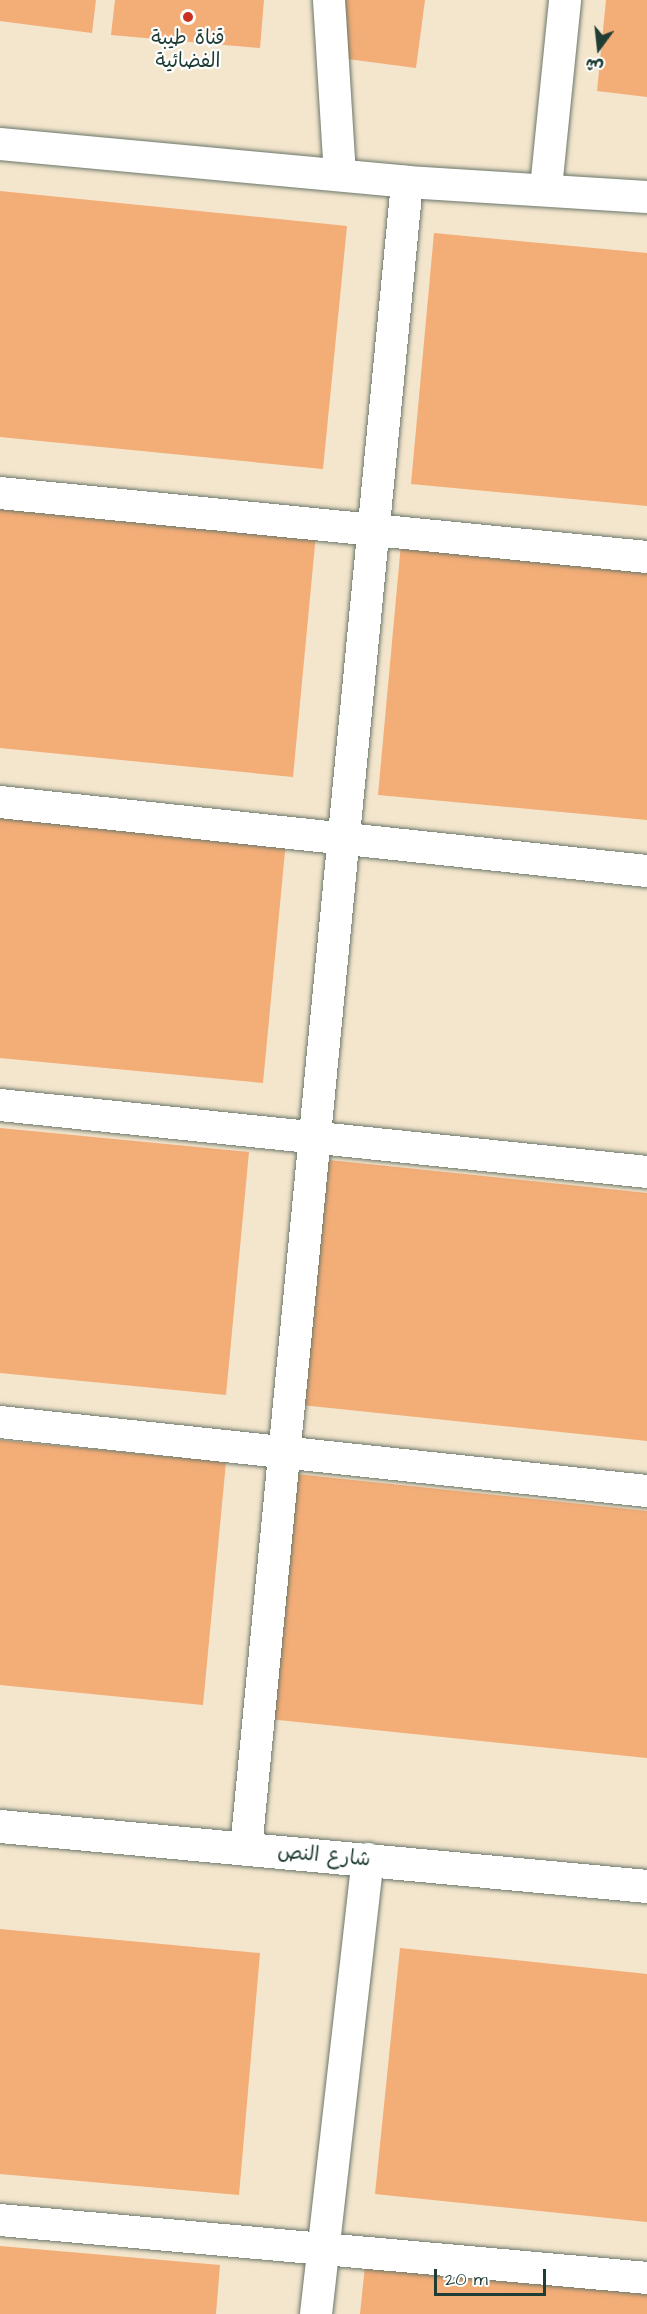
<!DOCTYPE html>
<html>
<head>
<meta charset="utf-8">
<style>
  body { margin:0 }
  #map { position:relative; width:647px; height:2314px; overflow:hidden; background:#f4e5cd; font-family:"Architects Daughter","Playpen Sans Arabic",sans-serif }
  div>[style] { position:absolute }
  .building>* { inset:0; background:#f3ad77 }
  .roads { filter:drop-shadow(0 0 2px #6a786a) drop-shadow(0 0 2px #6a786a) }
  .minor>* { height:32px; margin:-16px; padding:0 16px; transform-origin:16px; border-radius:16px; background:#fff }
  .tertiary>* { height:33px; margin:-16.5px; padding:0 16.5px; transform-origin:16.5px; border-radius:16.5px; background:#fff }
  .dots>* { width:16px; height:16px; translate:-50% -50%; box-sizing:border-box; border:3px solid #fff; border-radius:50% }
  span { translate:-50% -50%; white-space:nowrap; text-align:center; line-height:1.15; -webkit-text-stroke:4.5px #fff; paint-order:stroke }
  .poi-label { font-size:20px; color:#1f3d34 }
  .street-label { font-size:20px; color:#1f3d34 }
  .north { position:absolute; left:569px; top:18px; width:60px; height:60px; -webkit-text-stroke:4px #fff; paint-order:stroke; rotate:195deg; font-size:16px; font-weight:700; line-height:24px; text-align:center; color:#1f3d34 }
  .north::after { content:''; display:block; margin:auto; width:21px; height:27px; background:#1f3d34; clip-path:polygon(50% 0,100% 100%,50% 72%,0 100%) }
  .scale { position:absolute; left:434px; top:2269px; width:112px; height:27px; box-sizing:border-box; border:3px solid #1f3d34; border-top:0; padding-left:8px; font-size:18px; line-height:21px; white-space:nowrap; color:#1f3d34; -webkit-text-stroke:4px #fff; paint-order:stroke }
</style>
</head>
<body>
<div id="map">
  <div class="building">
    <i style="clip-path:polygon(0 0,96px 0,92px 33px,0 21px)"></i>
    <i style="clip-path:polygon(115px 0,264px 0,260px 48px,111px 35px)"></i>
    <i style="clip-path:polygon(339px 0,425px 0,416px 68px,332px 57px)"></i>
    <i style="clip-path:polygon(606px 0,647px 0,647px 97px,597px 91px)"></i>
    <i style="clip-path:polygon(0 191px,347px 226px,323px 469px,0 437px)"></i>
    <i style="clip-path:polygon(434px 233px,647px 253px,647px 506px,411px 484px)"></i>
    <i style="clip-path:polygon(0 503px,316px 534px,293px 777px,0 748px)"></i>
    <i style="clip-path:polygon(401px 544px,647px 567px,647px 820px,378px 795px)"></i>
    <i style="clip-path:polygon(0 812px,286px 841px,263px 1083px,0 1058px)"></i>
    <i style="clip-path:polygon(0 1128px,249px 1152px,226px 1395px,0 1373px)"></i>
    <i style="clip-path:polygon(310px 1158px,647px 1193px,647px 1441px,282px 1403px)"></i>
    <i style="clip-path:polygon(0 1440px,226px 1462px,203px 1705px,0 1685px)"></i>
    <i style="clip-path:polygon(277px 1472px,647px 1511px,647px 1758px,249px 1717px)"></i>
    <i style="clip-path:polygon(0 1929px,260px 1953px,239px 2195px,0 2174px)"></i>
    <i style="clip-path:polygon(400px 1948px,647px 1974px,647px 2222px,375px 2194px)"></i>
    <i style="clip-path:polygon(0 2246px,220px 2265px,216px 2314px,0 2314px)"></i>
    <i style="clip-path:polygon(366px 2256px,647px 2285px,647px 2314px,360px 2314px)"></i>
  </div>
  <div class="roads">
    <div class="minor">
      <i style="left:329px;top:0;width:173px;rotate:86.4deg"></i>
      <i style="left:0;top:144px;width:409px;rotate:5.3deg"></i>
      <i style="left:407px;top:182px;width:240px;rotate:3.6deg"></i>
      <i style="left:546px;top:188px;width:189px;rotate:-84.2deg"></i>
      <i style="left:0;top:493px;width:650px;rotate:5.65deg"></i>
      <i style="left:0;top:802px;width:651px;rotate:6.09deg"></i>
      <i style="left:0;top:1105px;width:650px;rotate:5.91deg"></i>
      <i style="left:0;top:1422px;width:651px;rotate:6.09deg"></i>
      <i style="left:246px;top:1849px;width:1675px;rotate:-84.48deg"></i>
      <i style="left:0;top:2220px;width:650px;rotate:5.12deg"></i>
      <i style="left:316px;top:2314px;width:458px;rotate:-83.5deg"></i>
    </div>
    <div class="tertiary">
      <i style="left:0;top:1826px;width:650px;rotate:5.3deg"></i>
    </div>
  </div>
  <div class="dots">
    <i style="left:188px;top:17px;background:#c8321e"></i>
  </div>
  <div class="poi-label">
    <span style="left:188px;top:50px">قناة طيبة<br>الفضائية</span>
  </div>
  <div class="street-label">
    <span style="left:324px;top:1856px;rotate:5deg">شارع النص</span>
  </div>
  <div class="north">ش</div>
  <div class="scale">20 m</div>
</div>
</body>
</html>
